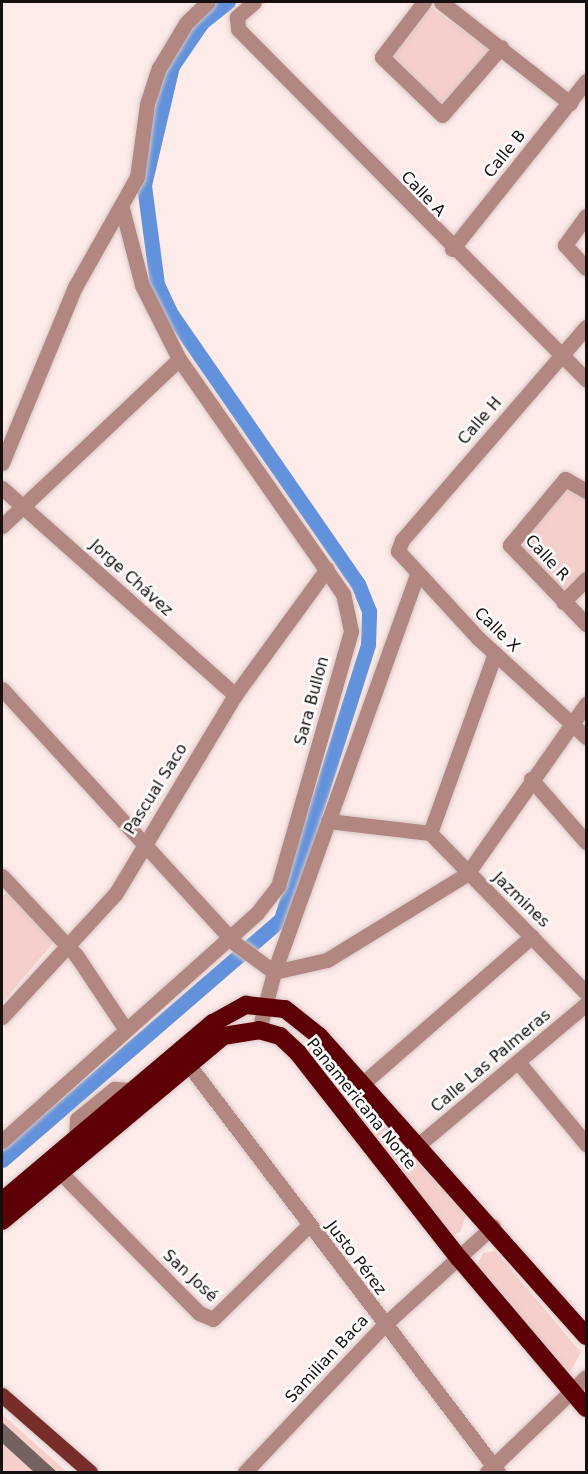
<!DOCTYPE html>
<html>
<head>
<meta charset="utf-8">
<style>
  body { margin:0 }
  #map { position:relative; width:588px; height:1474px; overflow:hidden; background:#fdebe9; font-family:"DejaVu Sans",sans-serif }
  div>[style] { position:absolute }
  .green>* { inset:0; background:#f6cfca }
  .canal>* { height:15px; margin:-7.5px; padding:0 7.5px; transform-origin:7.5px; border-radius:7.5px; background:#6292dc }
  .building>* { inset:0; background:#746260 }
  .roads { filter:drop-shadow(0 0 2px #d8c8c6) drop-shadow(0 0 2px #d8c8c6) }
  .minor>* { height:15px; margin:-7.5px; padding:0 7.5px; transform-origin:7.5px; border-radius:7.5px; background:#b28681 }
  .major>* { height:15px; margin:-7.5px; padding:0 7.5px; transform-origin:7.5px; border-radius:7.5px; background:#772d29 }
  .highway>* { height:18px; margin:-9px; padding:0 9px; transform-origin:9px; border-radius:9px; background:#5e0107 }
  span { translate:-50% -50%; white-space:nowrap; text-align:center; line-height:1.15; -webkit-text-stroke:5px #fdfdfd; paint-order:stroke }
  .street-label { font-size:16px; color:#160f0f }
  .frame { position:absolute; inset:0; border:3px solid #160f0f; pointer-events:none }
</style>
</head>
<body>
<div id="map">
  <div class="green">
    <i style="clip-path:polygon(428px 5px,490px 50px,446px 110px,391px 54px)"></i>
    <i style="clip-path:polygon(566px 489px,586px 500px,586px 572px,566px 593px,518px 545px)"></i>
    <i style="clip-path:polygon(8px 893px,54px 942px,2px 1003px,2px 895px)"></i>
    <i style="clip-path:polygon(308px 1043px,466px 1215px,460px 1232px,453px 1235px,446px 1229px,302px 1049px)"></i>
    <i style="clip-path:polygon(495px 1251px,581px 1352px,571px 1371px,565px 1371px,476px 1267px,483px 1253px)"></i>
    <i style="clip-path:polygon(2px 1414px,67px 1472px,2px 1472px)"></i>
  </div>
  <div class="canal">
    <i style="left:2px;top:1160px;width:369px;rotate:-40.8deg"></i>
    <i style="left:281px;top:919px;width:288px;rotate:-72.4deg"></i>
    <i style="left:368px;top:644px;width:33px;rotate:-88deg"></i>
    <i style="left:369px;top:611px;width:29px;rotate:-112deg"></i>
    <i style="left:358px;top:584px;width:328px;rotate:-124.7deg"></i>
    <i style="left:171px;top:314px;width:33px;rotate:-115deg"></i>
    <i style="left:157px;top:284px;width:100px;rotate:-97.5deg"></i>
    <i style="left:144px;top:185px;width:122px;rotate:-76.8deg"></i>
    <i style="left:172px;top:66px;width:53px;rotate:-55.7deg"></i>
    <i style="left:202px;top:22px;width:33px;rotate:-38deg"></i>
  </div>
  <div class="building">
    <i style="clip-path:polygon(2px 1422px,58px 1473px,35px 1473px,2px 1443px)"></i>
  </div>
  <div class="roads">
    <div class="minor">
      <i style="left:254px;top:2px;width:23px;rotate:139deg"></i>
      <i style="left:237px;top:17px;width:12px;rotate:85deg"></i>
      <i style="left:238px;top:29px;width:494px;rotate:45.2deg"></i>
      <i style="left:424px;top:2px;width:69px;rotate:127.4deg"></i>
      <i style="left:382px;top:57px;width:83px;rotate:44deg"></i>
      <i style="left:442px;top:115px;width:90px;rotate:-49.1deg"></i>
      <i style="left:441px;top:2px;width:164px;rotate:38.1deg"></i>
      <i style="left:586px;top:216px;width:36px;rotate:126deg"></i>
      <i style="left:565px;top:245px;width:31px;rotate:48deg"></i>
      <i style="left:452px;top:249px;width:215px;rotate:-51.4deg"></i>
      <i style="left:586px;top:327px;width:281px;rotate:130.8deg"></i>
      <i style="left:402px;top:540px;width:12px;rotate:110deg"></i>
      <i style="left:398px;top:551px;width:118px;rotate:47.4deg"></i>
      <i style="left:478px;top:638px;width:147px;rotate:42.5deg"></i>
      <i style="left:2px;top:463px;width:191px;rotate:-67.5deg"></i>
      <i style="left:75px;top:287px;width:126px;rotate:-60.6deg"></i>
      <i style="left:137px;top:177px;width:74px;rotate:-82.2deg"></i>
      <i style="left:147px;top:104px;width:38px;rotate:-72deg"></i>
      <i style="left:159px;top:68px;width:52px;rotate:-59deg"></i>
      <i style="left:186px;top:23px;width:30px;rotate:-44deg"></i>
      <i style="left:2px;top:488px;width:312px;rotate:41.6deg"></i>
      <i style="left:586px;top:491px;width:24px;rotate:-150deg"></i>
      <i style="left:565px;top:479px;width:86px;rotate:129.8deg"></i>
      <i style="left:510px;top:545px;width:110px;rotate:46.1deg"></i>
      <i style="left:2px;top:526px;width:243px;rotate:-43.3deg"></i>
      <i style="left:563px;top:602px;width:33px;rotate:-45deg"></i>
      <i style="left:2px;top:689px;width:346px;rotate:47.5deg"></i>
      <i style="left:236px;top:944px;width:47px;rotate:36.4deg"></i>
      <i style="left:274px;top:972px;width:54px;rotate:-12.8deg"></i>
      <i style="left:327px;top:960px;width:164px;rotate:-31.6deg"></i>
      <i style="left:467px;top:874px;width:208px;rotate:-55deg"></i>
      <i style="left:531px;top:779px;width:84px;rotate:48.9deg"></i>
      <i style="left:328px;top:821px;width:103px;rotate:6.7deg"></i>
      <i style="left:430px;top:833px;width:223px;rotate:45.7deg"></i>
      <i style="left:430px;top:833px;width:191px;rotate:-70.1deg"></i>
      <i style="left:2px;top:876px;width:108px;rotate:46.9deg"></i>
      <i style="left:76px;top:955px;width:90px;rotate:56.3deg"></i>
      <i style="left:2px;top:1017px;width:168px;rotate:-47.4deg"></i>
      <i style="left:116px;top:893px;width:231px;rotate:-59deg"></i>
      <i style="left:235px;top:695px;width:156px;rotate:-53.9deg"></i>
      <i style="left:259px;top:1030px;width:60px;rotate:-75.5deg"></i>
      <i style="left:274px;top:972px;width:422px;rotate:-70.2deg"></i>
      <i style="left:518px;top:1062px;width:107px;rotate:50.3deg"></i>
      <i style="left:188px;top:1064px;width:512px;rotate:52.77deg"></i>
      <i style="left:362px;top:1084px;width:225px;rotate:-41deg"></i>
      <i style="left:76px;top:1139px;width:20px;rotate:-87deg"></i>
      <i style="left:77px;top:1119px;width:48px;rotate:-39deg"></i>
      <i style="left:114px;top:1089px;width:20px;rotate:3deg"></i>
      <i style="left:2px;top:1141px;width:342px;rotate:-41.8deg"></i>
      <i style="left:257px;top:913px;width:34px;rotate:-52deg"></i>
      <i style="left:278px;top:886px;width:265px;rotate:-74deg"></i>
      <i style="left:351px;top:631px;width:38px;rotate:-102deg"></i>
      <i style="left:343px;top:594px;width:287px;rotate:-124.9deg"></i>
      <i style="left:179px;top:359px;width:83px;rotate:-116.6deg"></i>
      <i style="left:142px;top:285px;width:80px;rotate:-104.6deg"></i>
      <i style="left:418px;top:1145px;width:219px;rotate:-40deg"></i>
      <i style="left:52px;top:1164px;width:209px;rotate:45.4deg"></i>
      <i style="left:199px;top:1313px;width:15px;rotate:23deg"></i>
      <i style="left:213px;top:1319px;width:134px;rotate:-44.4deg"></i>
      <i style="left:245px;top:1472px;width:202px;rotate:-46.6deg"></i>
      <i style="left:384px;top:1325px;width:147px;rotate:-42.2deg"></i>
      <i style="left:487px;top:1472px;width:137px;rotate:-43.8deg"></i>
    </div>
    <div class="major">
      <i style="left:2px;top:1395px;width:117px;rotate:41.2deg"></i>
    </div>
    <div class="highway">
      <i style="left:2px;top:1201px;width:276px;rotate:-40.2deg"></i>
      <i style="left:213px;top:1023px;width:38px;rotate:-29deg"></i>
      <i style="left:246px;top:1005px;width:39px;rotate:6deg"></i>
      <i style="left:285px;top:1009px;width:43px;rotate:38.5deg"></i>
      <i style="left:319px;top:1036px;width:402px;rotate:48.3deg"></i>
      <i style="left:2px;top:1221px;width:288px;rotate:-39.9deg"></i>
      <i style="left:223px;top:1036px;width:36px;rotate:-9deg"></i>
      <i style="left:259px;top:1030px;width:22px;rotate:16deg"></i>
      <i style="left:280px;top:1036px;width:25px;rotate:43deg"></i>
      <i style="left:298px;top:1053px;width:261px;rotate:51.9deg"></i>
      <i style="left:459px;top:1258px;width:197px;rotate:49.7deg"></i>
    </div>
  </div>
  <div class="street-label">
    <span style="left:505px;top:154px;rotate:-51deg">Calle B</span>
    <span style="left:423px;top:194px;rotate:46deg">Calle A</span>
    <span style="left:480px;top:421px;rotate:-49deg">Calle H</span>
    <span style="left:547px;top:558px;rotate:47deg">Calle R</span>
    <span style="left:131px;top:578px;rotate:42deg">Jorge Chávez</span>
    <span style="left:497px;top:630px;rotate:44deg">Calle X</span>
    <span style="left:312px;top:701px;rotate:-75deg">Sara Bullon</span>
    <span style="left:156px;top:789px;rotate:-58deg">Pascual Saco</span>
    <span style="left:521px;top:900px;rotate:44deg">Jazmines</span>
    <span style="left:491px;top:1061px;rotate:-40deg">Calle Las Palmeras</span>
    <span style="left:361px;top:1104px;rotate:51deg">Panamericana Norte</span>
    <span style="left:356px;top:1258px;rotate:53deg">Justo Pérez</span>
    <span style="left:190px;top:1276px;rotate:43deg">San José</span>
    <span style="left:327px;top:1359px;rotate:-47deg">Samilian Baca</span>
  </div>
  <div class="frame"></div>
</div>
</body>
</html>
